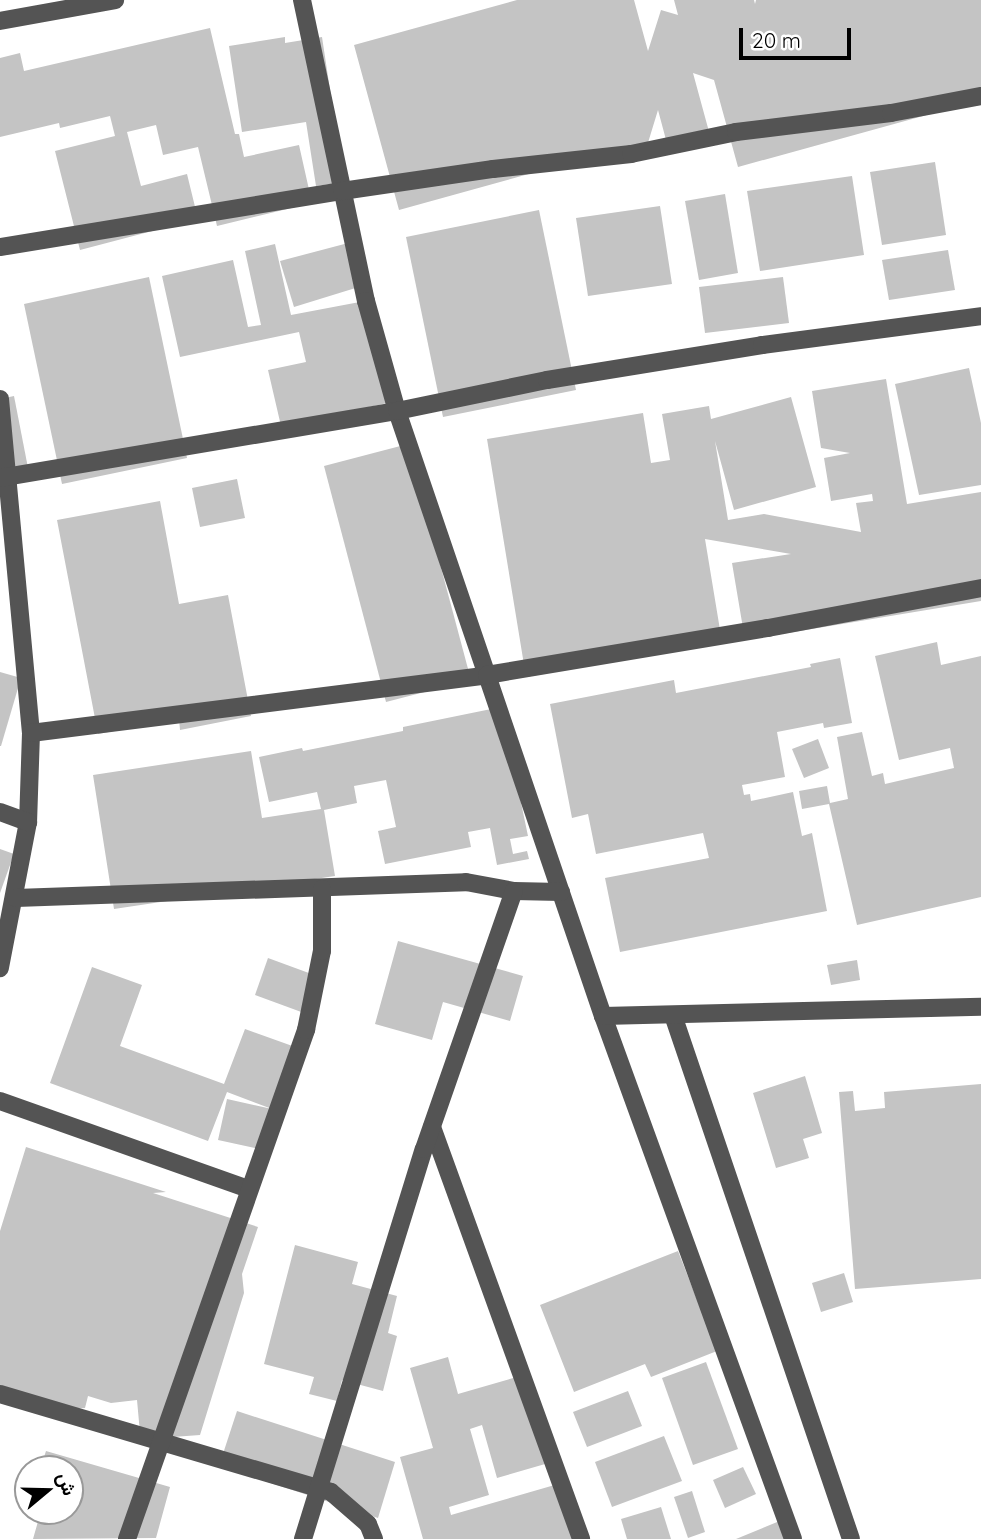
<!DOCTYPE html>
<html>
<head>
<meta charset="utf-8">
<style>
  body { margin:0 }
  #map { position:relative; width:981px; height:1539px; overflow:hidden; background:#fff; font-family:Quicksand,Vazirmatn,sans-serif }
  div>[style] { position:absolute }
  .building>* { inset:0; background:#c4c4c4 }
  .minor>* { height:18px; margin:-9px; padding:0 9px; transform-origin:9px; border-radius:9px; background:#545454 }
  span { translate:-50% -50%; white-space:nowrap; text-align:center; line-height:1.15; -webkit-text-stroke:5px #fff; paint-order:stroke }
  .north { position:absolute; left:14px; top:1455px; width:70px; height:70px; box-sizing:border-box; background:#fff; border:2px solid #999; border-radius:50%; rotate:71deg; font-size:19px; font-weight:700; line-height:28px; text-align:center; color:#000 }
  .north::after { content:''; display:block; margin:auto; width:24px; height:32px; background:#000; clip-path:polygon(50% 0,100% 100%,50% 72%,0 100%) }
  .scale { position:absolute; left:739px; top:28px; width:112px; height:32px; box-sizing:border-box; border:4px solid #000; border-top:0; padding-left:9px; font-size:21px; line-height:24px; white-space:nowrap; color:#000; -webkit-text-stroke:5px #fff; paint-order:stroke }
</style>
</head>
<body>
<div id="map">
  <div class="building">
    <i style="clip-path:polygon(517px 0,634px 0,648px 51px,661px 10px,678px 15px,674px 0,754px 0,755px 4px,756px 0,981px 0,981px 100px,738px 167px,714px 80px,693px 73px,711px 139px,669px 151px,658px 110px,647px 146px,615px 150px,399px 210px,354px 45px)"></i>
    <i style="clip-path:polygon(210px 28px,235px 134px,239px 134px,244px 157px,299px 145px,312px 203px,217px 226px,198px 147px,163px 155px,156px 125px,127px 132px,141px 186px,187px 174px,198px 219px,80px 250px,55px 151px,115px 136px,110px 116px,60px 128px,59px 123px,0 137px,0 58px,20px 53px,24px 71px)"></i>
    <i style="clip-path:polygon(285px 37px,285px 43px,322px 37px,344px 182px,316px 186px,306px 122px,242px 132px,229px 46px)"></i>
    <i style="clip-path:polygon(935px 162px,946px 235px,882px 245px,870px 172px)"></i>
    <i style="clip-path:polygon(852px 176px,864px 255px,760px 271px,747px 191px)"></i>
    <i style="clip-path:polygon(725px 194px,738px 273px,699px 280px,685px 201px)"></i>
    <i style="clip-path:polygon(660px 206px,672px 284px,588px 296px,576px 218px)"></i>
    <i style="clip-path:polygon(539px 210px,576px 390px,443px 417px,406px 237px)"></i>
    <i style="clip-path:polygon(352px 242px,362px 286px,294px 307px,280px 261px)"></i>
    <i style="clip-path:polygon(275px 244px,291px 315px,365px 301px,392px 402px,281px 426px,268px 370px,306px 362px,299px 332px,180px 357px,162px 276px,233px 260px,248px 327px,261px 325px,245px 251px)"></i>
    <i style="clip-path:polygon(948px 250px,955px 290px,889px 300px,882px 260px)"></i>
    <i style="clip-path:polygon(149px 277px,187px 458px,62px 484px,24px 304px)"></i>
    <i style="clip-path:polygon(783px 277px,789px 323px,705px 333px,699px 287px)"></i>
    <i style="clip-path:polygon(969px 368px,981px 423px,981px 485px,919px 495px,895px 384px)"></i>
    <i style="clip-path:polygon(886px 379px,907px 504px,981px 492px,981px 601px,745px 640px,732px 563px,791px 554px,705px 539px,722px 642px,526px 677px,487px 439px,643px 413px,651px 463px,670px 460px,662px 414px,709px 406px,711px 419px,791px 397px,816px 487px,734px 510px,715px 441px,728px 520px,764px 514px,861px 532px,856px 503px,873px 501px,872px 494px,831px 501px,824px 458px,850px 453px,821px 448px,812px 391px)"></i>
    <i style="clip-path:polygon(14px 396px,29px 473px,0 478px,0 399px)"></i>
    <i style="clip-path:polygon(408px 444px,471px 680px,386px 702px,324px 466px)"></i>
    <i style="clip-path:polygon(237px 479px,245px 518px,200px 527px,192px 488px)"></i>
    <i style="clip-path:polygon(160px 501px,179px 604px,228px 595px,251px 716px,180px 730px,179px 719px,98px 734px,57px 520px)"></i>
    <i style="clip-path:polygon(937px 642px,941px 665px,981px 656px,981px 897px,857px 925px,829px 804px,802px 809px,799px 791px,827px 786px,830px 803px,848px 799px,837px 737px,862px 732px,872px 776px,883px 773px,885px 784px,954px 768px,950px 748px,899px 760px,875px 656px)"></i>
    <i style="clip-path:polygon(840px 658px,852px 723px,824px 728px,823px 723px,777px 732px,785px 777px,742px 785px,744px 795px,750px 794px,751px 801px,793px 792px,802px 836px,812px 833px,827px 911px,620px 952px,605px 878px,709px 858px,703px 833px,596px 854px,588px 814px,572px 818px,550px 704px,674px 680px,676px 693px,811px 667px,810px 664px)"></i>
    <i style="clip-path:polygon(0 672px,21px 678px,1px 746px,0 746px)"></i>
    <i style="clip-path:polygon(501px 707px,528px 836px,510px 839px,513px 854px,527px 851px,529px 859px,497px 865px,490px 828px,468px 832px,471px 847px,385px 864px,378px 831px,396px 827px,386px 780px,354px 786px,357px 803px,324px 810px,335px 876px,114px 909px,93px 775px,251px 751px,262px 818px,321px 809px,317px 792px,269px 802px,259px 757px,302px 748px,303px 751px,403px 731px,403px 727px)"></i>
    <i style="clip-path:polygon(818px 739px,829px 768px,804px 778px,792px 749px)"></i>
    <i style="clip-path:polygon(0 849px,14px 854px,0 893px)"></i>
    <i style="clip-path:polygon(398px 941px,523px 976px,510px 1021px,443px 1002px,432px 1040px,375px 1024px)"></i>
    <i style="clip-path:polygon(268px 958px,317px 976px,304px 1013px,255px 995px)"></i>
    <i style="clip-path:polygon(857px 960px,860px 980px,831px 985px,827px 965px)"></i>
    <i style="clip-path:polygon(92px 967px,142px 985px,120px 1046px,224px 1084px,245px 1029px,298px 1048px,268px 1151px,218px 1140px,227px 1099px,272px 1109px,227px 1092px,208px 1141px,50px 1083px)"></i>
    <i style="clip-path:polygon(805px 1076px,822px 1133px,803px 1139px,809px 1158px,776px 1168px,753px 1093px)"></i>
    <i style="clip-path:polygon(981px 1084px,981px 1279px,855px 1289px,839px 1092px,853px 1091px,855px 1111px,885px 1108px,884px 1092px)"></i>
    <i style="clip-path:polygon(26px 1147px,166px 1192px,153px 1193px,258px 1227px,242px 1274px,244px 1293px,200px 1435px,159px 1438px,140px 1433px,137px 1400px,111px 1403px,88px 1396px,85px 1408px,58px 1410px,0 1389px,0 1231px)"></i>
    <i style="clip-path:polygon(295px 1245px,358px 1262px,352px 1284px,397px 1296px,388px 1333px,397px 1336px,383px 1391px,342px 1380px,337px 1401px,309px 1394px,314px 1377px,264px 1364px)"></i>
    <i style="clip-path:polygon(678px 1251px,717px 1351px,651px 1377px,645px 1364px,574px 1392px,540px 1305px)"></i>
    <i style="clip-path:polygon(844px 1273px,853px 1302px,821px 1312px,812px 1283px)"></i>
    <i style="clip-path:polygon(448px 1357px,458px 1394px,527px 1374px,552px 1462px,497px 1478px,482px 1425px,470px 1429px,489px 1495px,449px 1507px,451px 1515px,565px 1482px,581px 1539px,423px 1539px,400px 1457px,433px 1448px,410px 1368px)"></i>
    <i style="clip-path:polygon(706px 1362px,738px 1449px,693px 1465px,662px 1378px)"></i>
    <i style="clip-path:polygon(628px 1391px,642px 1426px,587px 1447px,573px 1412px)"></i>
    <i style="clip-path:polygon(237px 1411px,395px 1462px,378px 1518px,219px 1466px)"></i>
    <i style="clip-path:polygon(664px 1436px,682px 1481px,612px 1507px,595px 1462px)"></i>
    <i style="clip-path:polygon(46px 1451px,170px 1487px,156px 1538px,33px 1539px,41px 1511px,70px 1511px,70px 1469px,40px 1469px)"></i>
    <i style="clip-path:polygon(743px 1467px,756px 1494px,725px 1508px,713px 1480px)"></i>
    <i style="clip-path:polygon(692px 1491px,705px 1532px,688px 1538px,674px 1497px)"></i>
    <i style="clip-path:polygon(661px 1507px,671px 1539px,627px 1539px,621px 1519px)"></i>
    <i style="clip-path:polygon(782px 1520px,789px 1539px,736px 1539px)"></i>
  </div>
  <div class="minor">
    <i style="left:302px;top:0;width:308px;rotate:78deg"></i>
    <i style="left:366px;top:301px;width:114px;rotate:74.3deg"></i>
    <i style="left:397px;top:411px;width:639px;rotate:71.2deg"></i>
    <i style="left:603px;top:1016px;width:556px;rotate:70.03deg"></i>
    <i style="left:0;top:21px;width:117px;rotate:-10.3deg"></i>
    <i style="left:0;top:247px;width:347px;rotate:-9.3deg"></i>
    <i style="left:342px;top:191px;width:153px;rotate:-8.3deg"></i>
    <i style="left:493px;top:169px;width:139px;rotate:-6.2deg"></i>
    <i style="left:631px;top:154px;width:107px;rotate:-11.8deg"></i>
    <i style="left:736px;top:132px;width:156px;rotate:-7deg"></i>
    <i style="left:891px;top:113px;width:92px;rotate:-10.7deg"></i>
    <i style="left:0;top:399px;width:335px;rotate:84.7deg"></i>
    <i style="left:31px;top:733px;width:89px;rotate:91.9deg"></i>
    <i style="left:28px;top:822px;width:149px;rotate:100.9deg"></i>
    <i style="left:0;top:478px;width:403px;rotate:-9.6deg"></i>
    <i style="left:397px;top:411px;width:153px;rotate:-11.7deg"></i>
    <i style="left:547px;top:380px;width:218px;rotate:-9.2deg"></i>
    <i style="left:762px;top:345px;width:221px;rotate:-7.5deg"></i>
    <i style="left:31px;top:733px;width:460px;rotate:-7.2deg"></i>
    <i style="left:487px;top:675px;width:285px;rotate:-9.5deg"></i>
    <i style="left:768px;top:628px;width:217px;rotate:-10.6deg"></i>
    <i style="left:0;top:812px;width:30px;rotate:20deg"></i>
    <i style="left:16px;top:898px;width:450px;rotate:-2deg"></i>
    <i style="left:466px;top:882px;width:49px;rotate:10.6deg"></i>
    <i style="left:514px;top:891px;width:47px;rotate:1.2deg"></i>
    <i style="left:673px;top:1015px;width:553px;rotate:71.24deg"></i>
    <i style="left:603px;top:1016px;width:378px;rotate:-1.4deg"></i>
    <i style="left:0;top:1101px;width:264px;rotate:19.5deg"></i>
    <i style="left:432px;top:1127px;width:438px;rotate:70.1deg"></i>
    <i style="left:0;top:1394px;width:345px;rotate:16.5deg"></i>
    <i style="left:331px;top:1492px;width:49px;rotate:40.9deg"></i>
    <i style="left:368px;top:1524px;width:16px;rotate:68deg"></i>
    <i style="left:127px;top:1539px;width:540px;rotate:-70.62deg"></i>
    <i style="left:306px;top:1030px;width:81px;rotate:-78.6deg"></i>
    <i style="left:322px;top:951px;width:62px;rotate:-90deg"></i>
    <i style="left:303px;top:1539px;width:408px;rotate:-72.8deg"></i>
    <i style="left:424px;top:1149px;width:273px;rotate:-70.8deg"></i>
  </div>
  <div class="north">ش</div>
  <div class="scale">20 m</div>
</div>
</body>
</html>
